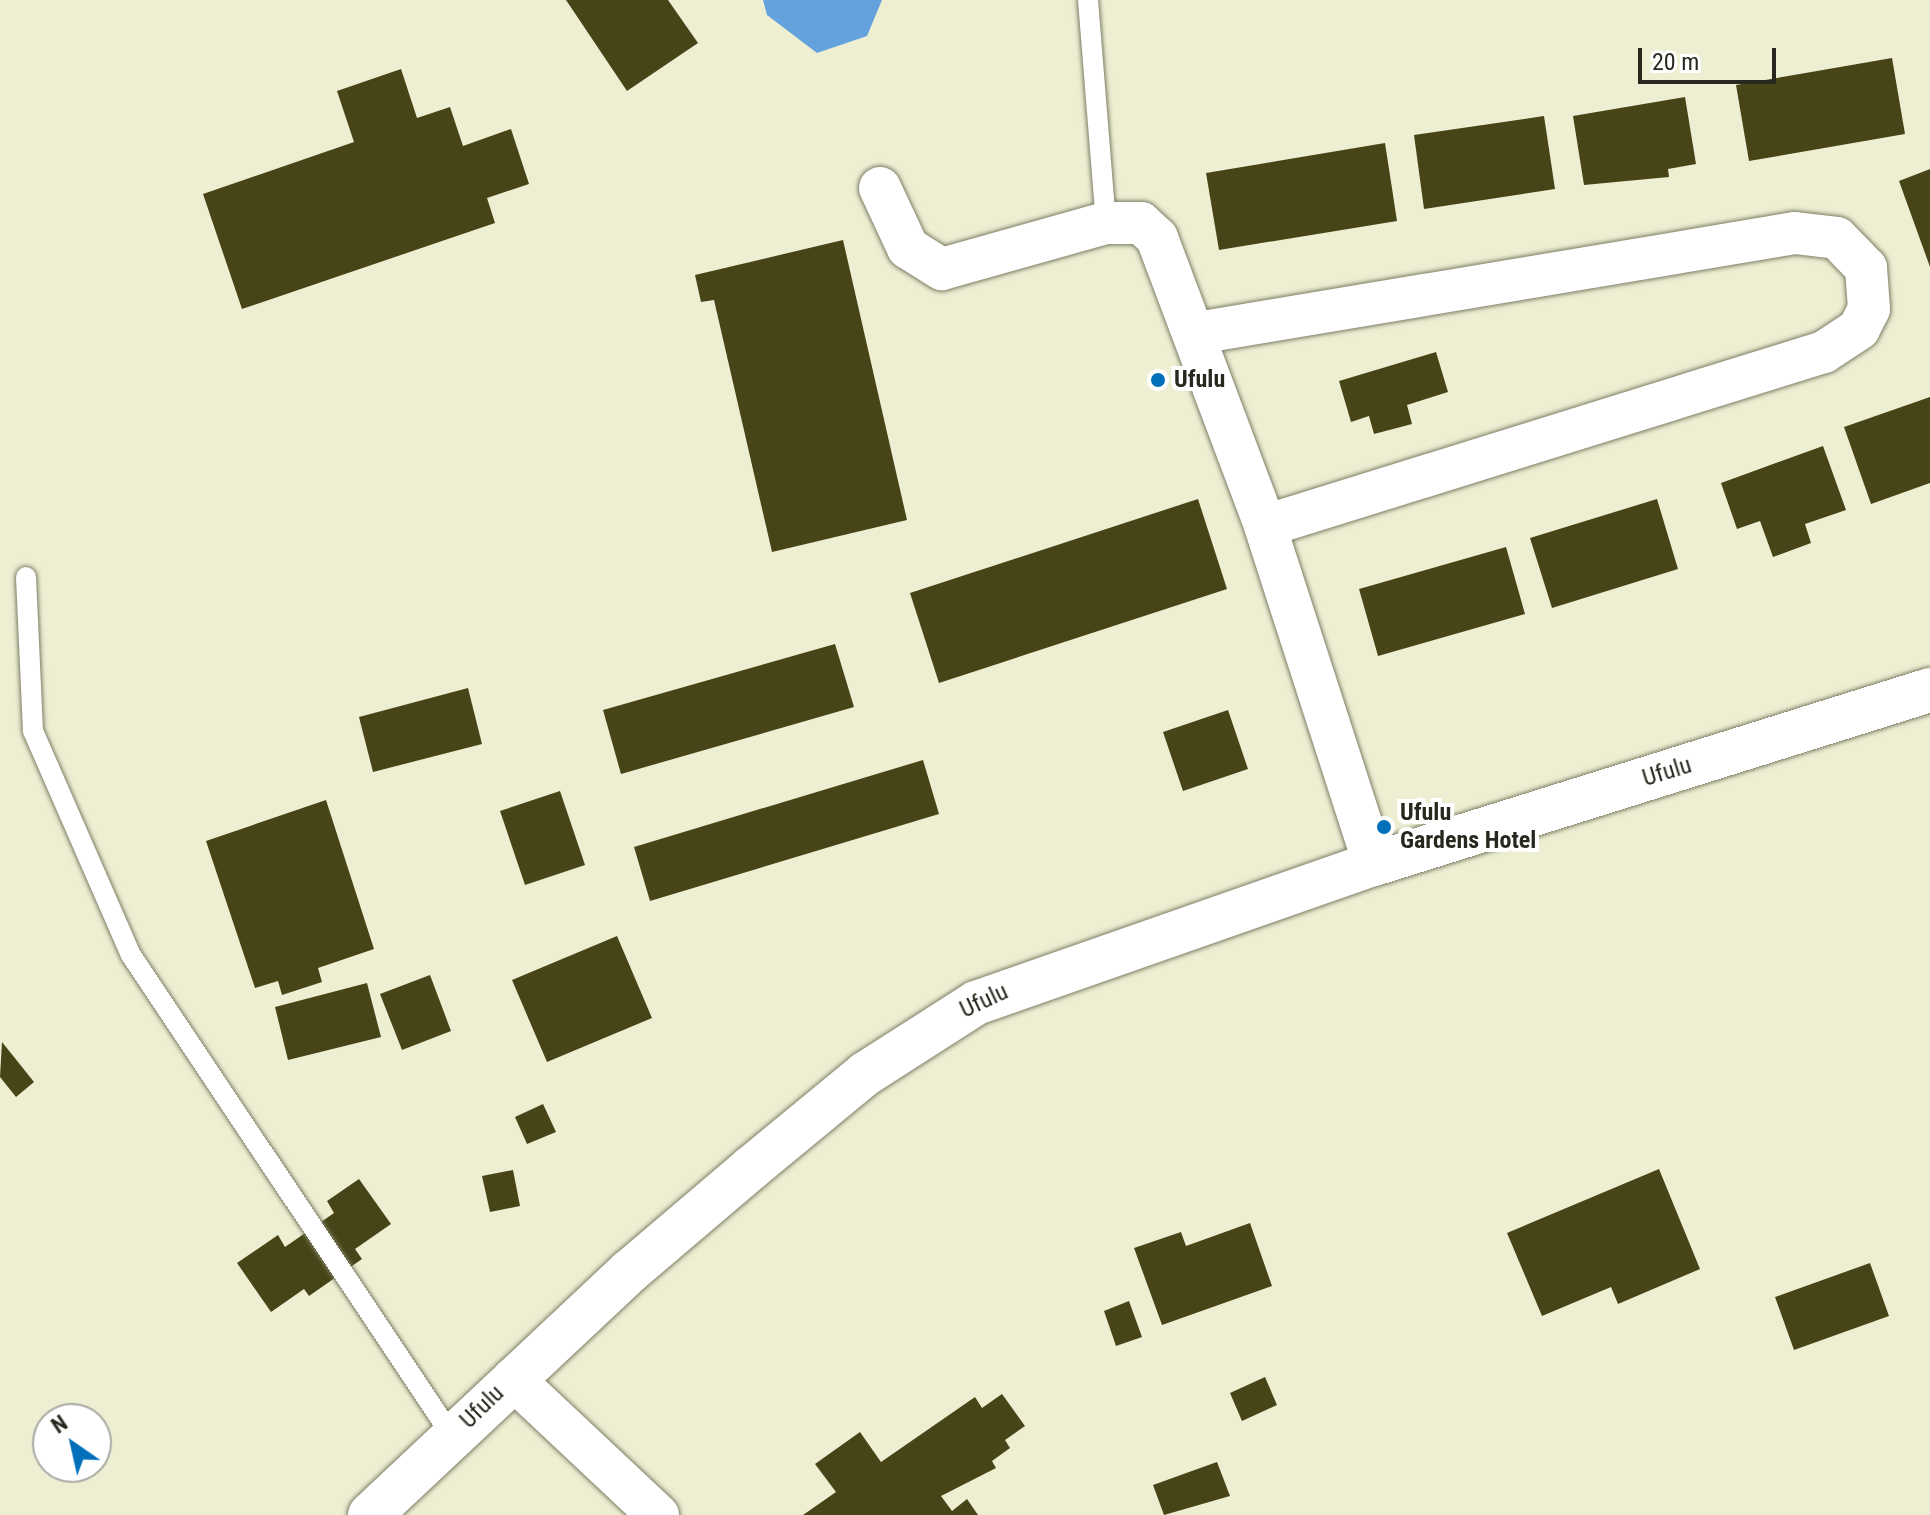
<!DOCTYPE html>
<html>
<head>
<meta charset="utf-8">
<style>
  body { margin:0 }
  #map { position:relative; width:1930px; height:1515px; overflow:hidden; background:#eeeed3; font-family:"Roboto Condensed",sans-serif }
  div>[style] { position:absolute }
  .water>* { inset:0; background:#64a2de }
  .building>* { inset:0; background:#474517 }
  .roads { filter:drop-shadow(0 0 2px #7e7e66) drop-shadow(0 0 2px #7e7e66) }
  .service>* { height:20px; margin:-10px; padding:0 10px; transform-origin:10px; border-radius:10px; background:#fff }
  .minor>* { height:42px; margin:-21px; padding:0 21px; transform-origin:21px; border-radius:21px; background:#fff }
  .tertiary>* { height:44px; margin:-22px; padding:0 22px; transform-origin:22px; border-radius:22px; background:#fff }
  .dots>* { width:22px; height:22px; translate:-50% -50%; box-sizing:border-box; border:4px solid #fff; border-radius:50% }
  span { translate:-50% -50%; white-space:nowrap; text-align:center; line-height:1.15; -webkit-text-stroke:8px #fff; paint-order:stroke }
  .poi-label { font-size:24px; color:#28281e; font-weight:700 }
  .left { translate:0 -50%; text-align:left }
  .street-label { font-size:24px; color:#28281e }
  .north { position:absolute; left:32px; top:1403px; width:80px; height:80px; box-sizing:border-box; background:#fff; border:2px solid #a9a9a5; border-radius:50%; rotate:326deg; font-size:22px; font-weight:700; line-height:32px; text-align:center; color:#28281e }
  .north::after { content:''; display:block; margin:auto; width:28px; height:36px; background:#026fba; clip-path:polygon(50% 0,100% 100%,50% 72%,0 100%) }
  .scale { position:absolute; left:1638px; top:48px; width:138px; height:36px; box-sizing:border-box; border:4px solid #28281e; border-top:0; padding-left:10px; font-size:24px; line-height:28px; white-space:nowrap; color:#28281e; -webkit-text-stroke:6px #fff; paint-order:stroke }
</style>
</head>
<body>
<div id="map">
  <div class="water">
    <i style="clip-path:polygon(763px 0,882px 0,867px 36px,817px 53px,767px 15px)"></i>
  </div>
  <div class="building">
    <i style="clip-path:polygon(566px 0,668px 0,698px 43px,627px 91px)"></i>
    <i style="clip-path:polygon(1892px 58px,1905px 134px,1749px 161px,1736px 85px)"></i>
    <i style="clip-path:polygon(401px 69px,417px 118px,450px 107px,463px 146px,511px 129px,529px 184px,487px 198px,495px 223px,242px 309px,203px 194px,354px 142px,337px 91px)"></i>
    <i style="clip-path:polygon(1685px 97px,1696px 164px,1668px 169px,1669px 177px,1584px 185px,1573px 116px)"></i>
    <i style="clip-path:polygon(1544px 116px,1555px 189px,1424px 209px,1414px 135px)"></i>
    <i style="clip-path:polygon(1385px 143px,1397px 221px,1219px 250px,1206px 173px)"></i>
    <i style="clip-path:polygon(1930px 169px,1930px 267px,1899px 181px)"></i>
    <i style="clip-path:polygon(843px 240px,907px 520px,772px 552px,714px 300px,701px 302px,695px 275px)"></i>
    <i style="clip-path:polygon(1436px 352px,1448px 392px,1407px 405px,1412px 424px,1374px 434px,1369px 416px,1351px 422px,1339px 381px)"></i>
    <i style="clip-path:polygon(1930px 397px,1930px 483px,1871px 504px,1844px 427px)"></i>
    <i style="clip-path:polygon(1823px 446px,1846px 510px,1805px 524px,1811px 543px,1773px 557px,1760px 521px,1737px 529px,1721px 483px)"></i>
    <i style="clip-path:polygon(1198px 499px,1227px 589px,939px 683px,910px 593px)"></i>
    <i style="clip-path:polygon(1657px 499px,1678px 569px,1552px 608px,1530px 538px)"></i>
    <i style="clip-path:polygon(1506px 547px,1525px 614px,1378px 656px,1359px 589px)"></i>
    <i style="clip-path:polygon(835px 644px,854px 707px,621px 774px,603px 710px)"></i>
    <i style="clip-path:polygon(468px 688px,482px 744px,373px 772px,359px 717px)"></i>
    <i style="clip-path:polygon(1228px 710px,1248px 769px,1183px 791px,1163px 732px)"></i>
    <i style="clip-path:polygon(923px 760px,939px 814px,650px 901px,634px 847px)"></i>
    <i style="clip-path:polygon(560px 791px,585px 865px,525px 885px,500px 811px)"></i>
    <i style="clip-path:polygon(326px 800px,374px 949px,318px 968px,322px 982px,282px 995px,278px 981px,255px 988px,206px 841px)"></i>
    <i style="clip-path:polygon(617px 936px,652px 1018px,547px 1062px,512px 980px)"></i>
    <i style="clip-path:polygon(430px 975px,451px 1031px,402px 1050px,380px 994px)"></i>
    <i style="clip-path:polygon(367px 983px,381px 1037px,288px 1060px,275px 1007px)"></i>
    <i style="clip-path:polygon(2px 1042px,34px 1082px,16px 1097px,0 1077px)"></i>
    <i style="clip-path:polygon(543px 1104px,556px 1132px,527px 1144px,515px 1117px)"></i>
    <i style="clip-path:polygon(1659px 1169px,1700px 1269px,1618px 1304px,1611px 1287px,1542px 1316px,1507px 1233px)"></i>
    <i style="clip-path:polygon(513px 1170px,520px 1206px,490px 1212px,482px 1176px)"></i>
    <i style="clip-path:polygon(359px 1179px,391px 1224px,355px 1249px,362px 1259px,309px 1296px,304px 1289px,271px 1312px,237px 1263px,278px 1235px,285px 1247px,334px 1213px,327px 1201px)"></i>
    <i style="clip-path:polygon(1250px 1223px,1272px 1286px,1162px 1325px,1134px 1248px,1181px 1232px,1186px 1246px)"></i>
    <i style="clip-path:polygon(1870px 1263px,1889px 1316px,1794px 1350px,1775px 1297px)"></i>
    <i style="clip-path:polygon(1129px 1301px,1142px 1337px,1116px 1346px,1104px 1311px)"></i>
    <i style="clip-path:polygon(1265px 1377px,1277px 1405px,1242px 1421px,1230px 1393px)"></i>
    <i style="clip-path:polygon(1002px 1394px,1025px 1426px,1005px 1440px,1010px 1448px,992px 1461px,996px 1468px,941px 1496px,952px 1511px,967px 1499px,978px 1515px,803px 1515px,836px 1492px,815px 1464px,860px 1432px,881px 1462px,975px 1397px,982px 1408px)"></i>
    <i style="clip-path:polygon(1217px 1462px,1230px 1496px,1164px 1515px,1153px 1485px)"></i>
  </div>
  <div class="roads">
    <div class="service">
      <i style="left:1088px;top:0;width:224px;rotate:85.4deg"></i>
      <i style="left:26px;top:577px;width:154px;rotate:87.4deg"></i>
      <i style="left:33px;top:731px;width:244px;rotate:66.4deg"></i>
      <i style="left:131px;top:955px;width:578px;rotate:56.28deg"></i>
    </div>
    <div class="minor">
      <i style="left:880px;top:188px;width:66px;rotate:65deg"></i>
      <i style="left:908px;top:248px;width:40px;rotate:32deg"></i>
      <i style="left:942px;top:269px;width:170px;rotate:-15.7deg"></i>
      <i style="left:1106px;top:223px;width:35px"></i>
      <i style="left:1141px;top:223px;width:22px;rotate:43deg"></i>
      <i style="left:1157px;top:238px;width:308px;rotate:69.4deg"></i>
      <i style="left:1265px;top:526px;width:355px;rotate:72.1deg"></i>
      <i style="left:1197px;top:333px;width:606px;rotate:-9.49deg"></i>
      <i style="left:1795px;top:233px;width:42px;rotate:6.8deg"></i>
      <i style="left:1837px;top:238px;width:42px;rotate:46deg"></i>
      <i style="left:1866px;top:268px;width:41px;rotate:85.8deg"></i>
      <i style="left:1869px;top:309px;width:22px;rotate:117deg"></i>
      <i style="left:1859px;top:329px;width:42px;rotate:146.7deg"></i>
      <i style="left:1824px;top:352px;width:585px;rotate:162.71deg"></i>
      <i style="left:513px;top:1379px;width:199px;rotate:43.2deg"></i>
    </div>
    <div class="tertiary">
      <i style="left:370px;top:1515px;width:357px;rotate:-43.2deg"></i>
      <i style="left:630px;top:1271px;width:159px;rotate:-40.4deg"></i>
      <i style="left:751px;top:1168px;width:148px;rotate:-39.5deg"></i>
      <i style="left:865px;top:1074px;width:132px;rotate:-32.6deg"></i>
      <i style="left:976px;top:1003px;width:422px;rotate:-19.3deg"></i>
      <i style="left:1374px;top:864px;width:583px;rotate:-17.38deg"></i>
    </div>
  </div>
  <div class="dots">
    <i style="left:1158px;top:380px;background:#026fba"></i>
    <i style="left:1384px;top:827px;background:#026fba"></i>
  </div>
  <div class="poi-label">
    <span class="left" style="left:1174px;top:380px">Ufulu</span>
    <span class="left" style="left:1400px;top:827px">Ufulu<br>Gardens Hotel</span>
  </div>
  <div class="street-label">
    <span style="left:1667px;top:772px;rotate:-17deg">Ufulu</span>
    <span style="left:984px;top:1001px;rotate:-25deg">Ufulu</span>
    <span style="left:482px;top:1407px;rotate:-44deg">Ufulu</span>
  </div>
  <div class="north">N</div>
  <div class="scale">20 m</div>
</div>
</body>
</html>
